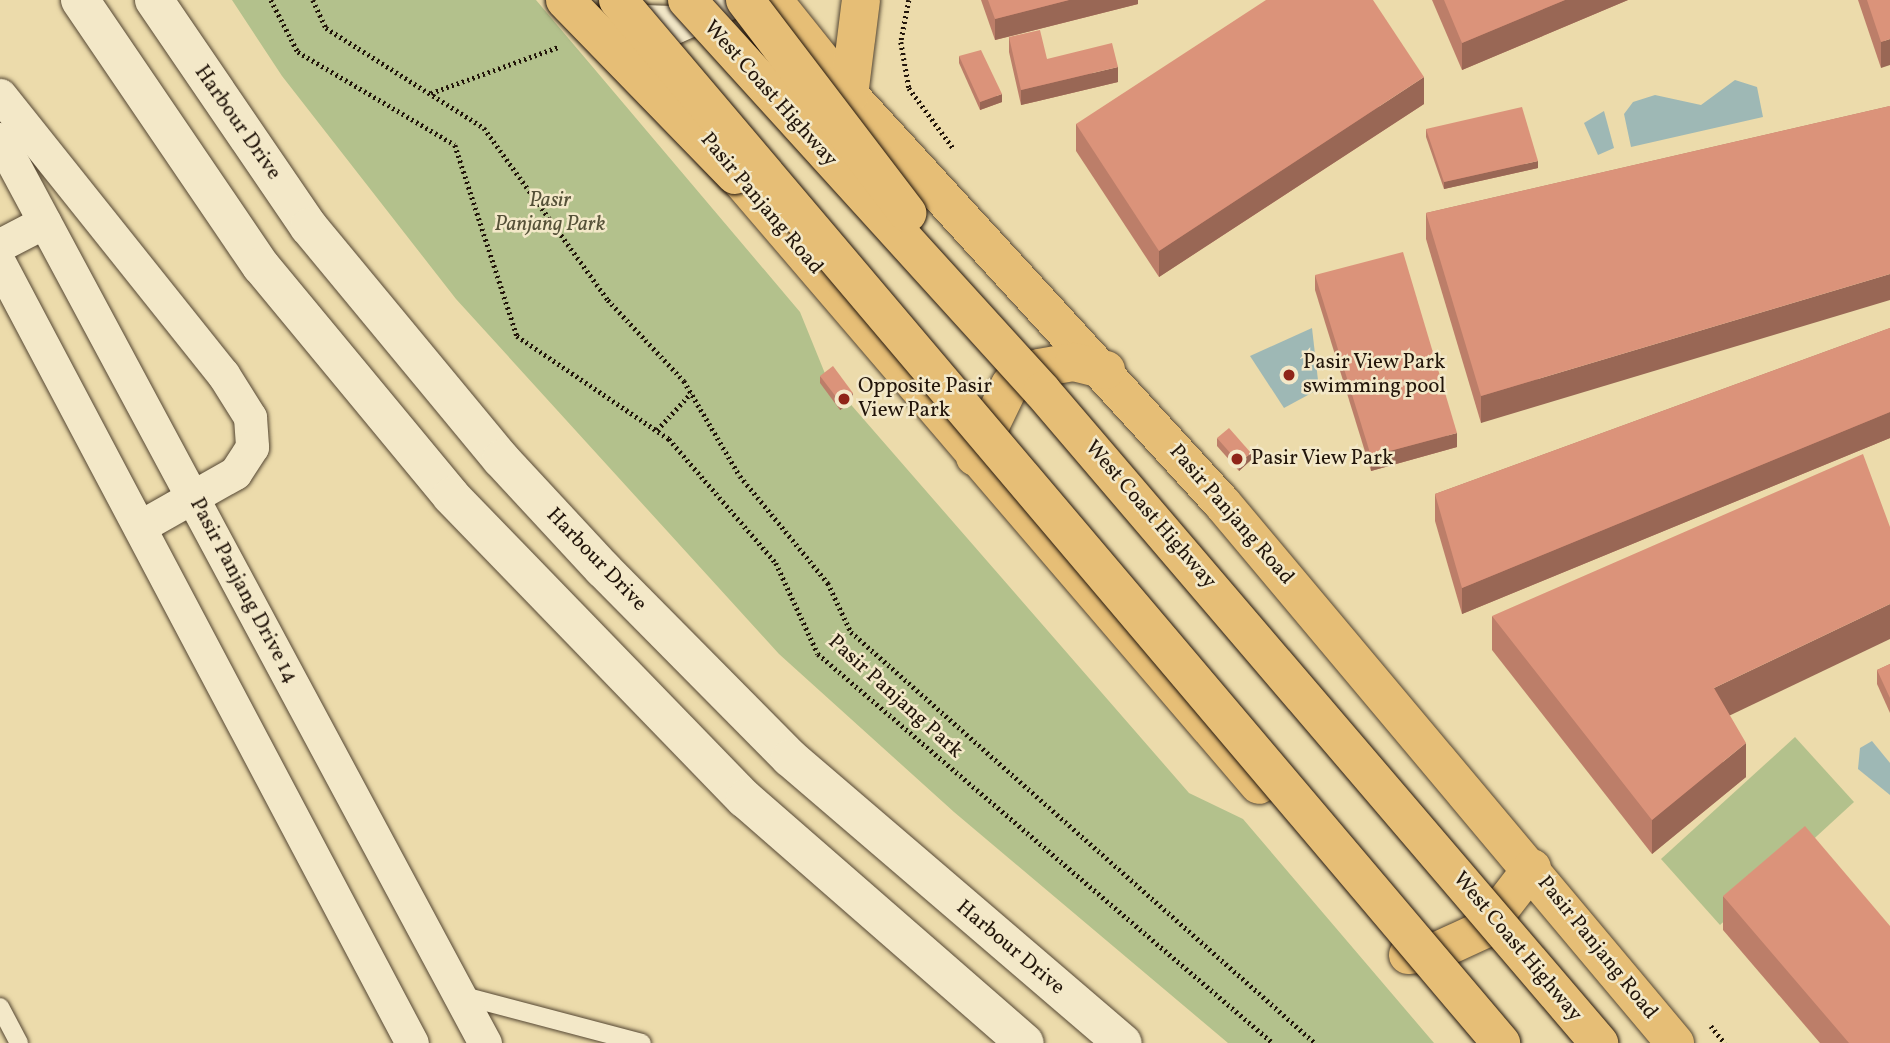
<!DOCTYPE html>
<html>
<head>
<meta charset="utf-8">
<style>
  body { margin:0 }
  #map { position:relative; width:1890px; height:1043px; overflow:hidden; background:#ecdbab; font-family:Vollkorn,serif }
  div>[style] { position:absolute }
  .green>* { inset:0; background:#b3c18c }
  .water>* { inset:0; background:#9eb8b5 }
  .path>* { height:4.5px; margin-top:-2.25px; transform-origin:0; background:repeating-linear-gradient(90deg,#22150a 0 2px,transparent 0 5.5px) }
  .roads { filter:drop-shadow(0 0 2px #544632) drop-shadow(0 0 2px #544632) }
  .lane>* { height:18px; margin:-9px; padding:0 9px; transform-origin:9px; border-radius:9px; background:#f3e8c8 }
  .street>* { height:33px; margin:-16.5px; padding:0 16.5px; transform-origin:16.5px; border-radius:16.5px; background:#f3e8c8 }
  .secondary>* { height:38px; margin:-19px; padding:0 19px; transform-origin:19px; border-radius:19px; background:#f3e8c8 }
  .primary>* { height:38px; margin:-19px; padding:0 19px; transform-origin:19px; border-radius:19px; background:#e6be76 }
  .bridges { filter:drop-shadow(0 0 2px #22150a) drop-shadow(0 0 2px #22150a) }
  .highway-bridge>* { height:38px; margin:-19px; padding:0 19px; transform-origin:19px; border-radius:19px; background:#e6be76 }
  .wall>* { inset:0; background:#bc7e69 }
  .shaded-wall>* { inset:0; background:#996755 }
  .building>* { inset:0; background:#db937a }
  .dots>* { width:19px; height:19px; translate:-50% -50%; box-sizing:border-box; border:4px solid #f3e8c8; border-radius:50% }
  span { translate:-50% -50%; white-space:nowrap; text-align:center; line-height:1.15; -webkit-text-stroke:5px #f3e8c8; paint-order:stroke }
  .street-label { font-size:21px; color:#22150a }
  .park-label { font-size:21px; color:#555138; font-style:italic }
  .poi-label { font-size:21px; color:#22150a }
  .left { translate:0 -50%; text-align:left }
</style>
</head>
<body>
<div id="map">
  <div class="green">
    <i style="clip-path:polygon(232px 0,536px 0,800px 312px,826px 376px,1189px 793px,1243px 819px,1434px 1043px,1228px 1043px,954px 812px,779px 654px,456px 299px,282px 76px)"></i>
    <i style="clip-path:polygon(1795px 737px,1854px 802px,1720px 925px,1661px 859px)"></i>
  </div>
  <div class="water">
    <i style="clip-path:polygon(1735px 80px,1757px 87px,1763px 117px,1631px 147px,1624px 114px,1633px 102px,1655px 95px,1701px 105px)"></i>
    <i style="clip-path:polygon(1604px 111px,1614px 148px,1598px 155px,1584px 123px)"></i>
    <i style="clip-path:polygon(1312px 328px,1319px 389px,1284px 408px,1250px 356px)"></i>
    <i style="clip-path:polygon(1872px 741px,1890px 763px,1890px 795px,1858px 769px,1860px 748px)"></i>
  </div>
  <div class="path">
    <i style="left:271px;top:0;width:59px;rotate:62.6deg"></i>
    <i style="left:298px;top:52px;width:182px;rotate:30.6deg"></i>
    <i style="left:455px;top:145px;width:201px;rotate:72deg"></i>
    <i style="left:517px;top:336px;width:184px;rotate:34.1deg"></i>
    <i style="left:669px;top:439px;width:164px;rotate:49.2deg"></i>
    <i style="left:776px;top:563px;width:100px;rotate:65.2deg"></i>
    <i style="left:818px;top:654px;width:599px;rotate:40.53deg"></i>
    <i style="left:313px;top:0;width:31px;rotate:65deg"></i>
    <i style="left:326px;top:28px;width:187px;rotate:32.3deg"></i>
    <i style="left:484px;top:128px;width:212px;rotate:54.2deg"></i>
    <i style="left:608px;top:300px;width:111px;rotate:46.8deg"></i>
    <i style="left:684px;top:381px;width:110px;rotate:59.5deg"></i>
    <i style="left:740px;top:476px;width:139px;rotate:50.6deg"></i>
    <i style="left:828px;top:583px;width:54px;rotate:64.9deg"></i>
    <i style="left:851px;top:632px;width:620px;rotate:41.53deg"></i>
    <i style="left:909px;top:0;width:43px;rotate:100.8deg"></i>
    <i style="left:901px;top:42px;width:47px;rotate:80.1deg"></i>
    <i style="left:909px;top:88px;width:74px;rotate:53.7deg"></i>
    <i style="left:431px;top:93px;width:135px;rotate:-19.9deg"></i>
    <i style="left:657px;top:430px;width:50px;rotate:-47.4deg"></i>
    <i style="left:1711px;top:1026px;width:22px;rotate:51deg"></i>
  </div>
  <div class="roads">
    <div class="lane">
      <i style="left:460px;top:995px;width:188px;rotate:14.8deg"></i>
      <i style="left:0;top:1007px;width:41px;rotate:62.2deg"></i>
    </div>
    <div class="street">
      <i style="left:0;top:95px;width:357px;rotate:51.4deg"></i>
      <i style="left:223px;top:374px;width:51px;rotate:57.9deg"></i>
      <i style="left:250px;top:417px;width:30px;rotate:86deg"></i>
      <i style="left:252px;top:447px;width:31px;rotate:123deg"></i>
      <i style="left:235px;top:473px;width:108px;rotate:150.6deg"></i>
      <i style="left:0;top:139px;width:1026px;rotate:61.79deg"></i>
      <i style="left:0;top:245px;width:50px;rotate:-27.6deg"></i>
      <i style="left:0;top:264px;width:881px;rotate:62.13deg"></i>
    </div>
    <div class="secondary">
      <i style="left:80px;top:0;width:322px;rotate:55.8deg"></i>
      <i style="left:261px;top:266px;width:298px;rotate:50.4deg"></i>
      <i style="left:451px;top:496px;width:422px;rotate:45.9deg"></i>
      <i style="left:745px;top:799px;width:371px;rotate:41.1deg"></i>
      <i style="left:154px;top:0;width:275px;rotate:55.7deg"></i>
      <i style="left:309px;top:227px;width:301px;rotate:50.4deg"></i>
      <i style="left:501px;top:459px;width:150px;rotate:47.2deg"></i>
      <i style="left:603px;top:569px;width:266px;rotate:45.3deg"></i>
      <i style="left:790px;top:758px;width:438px;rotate:40.6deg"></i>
      <i style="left:612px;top:23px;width:62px;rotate:1.8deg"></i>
      <i style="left:674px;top:25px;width:62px;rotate:-23.7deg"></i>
    </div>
    <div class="primary">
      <i style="left:773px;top:0;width:122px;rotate:51.3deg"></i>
      <i style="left:849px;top:95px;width:553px;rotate:47.57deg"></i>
      <i style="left:1222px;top:503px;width:705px;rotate:50.01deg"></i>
      <i style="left:849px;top:95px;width:96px;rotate:-82.8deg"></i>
      <i style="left:715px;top:150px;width:836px;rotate:49.41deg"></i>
      <i style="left:975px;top:457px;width:80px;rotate:-64.1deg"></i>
      <i style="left:1010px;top:385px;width:34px;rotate:-30deg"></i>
      <i style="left:1039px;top:368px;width:36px;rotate:-10deg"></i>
      <i style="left:1074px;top:362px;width:33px;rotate:14deg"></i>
      <i style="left:1408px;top:955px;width:27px;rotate:-6deg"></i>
      <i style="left:1435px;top:952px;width:55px;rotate:-24.7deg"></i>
      <i style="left:1485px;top:929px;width:77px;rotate:-52.4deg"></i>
    </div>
  </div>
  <div class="bridges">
    <div class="highway-bridge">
      <i style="left:565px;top:0;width:244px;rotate:45.8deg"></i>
      <i style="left:618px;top:0;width:1367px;rotate:49.75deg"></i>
      <i style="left:687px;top:0;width:528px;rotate:47.76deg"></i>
      <i style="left:1042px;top:391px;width:858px;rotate:49.49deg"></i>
      <i style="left:745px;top:0;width:268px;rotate:52.7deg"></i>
    </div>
  </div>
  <div class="wall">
    <i style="clip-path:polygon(981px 0,1138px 0,1138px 4px,995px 40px)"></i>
    <i style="clip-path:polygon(1432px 0,1628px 0,1462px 70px)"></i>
    <i style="clip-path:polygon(1858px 0,1890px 0,1881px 68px)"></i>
    <i style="clip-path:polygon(1009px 37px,1047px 59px,1118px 82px,1021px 105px,1009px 52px)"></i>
    <i style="clip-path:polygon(959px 56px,1002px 102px,980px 110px,959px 63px)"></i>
    <i style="clip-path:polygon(1424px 104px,1159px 277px,1076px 151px,1076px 124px)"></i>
    <i style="clip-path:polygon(1890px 106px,1481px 423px,1426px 239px,1426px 213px)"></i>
    <i style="clip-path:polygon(1426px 129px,1538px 168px,1444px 189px,1426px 137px)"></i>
    <i style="clip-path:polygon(1315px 275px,1457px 447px,1371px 471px,1315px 290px)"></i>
    <i style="clip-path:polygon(1890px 328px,1890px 438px,1462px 614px,1435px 521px,1435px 494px)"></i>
    <i style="clip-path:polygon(820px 376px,853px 401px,840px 410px,820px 383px)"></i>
    <i style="clip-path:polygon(1217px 438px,1251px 460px,1239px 471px,1217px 446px)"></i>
    <i style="clip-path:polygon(1492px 616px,1746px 777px,1652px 854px,1492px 650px)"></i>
    <i style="clip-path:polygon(1890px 664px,1890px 713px,1877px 684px,1877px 670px)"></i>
    <i style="clip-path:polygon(1723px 896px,1890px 1043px,1820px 1043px,1723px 930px)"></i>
  </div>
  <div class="shaded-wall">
    <i style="clip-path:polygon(1069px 0,1138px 0,1138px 4px,995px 40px,995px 19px)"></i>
    <i style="clip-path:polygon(1565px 0,1628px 0,1462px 70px,1462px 43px)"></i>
    <i style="clip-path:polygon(1890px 39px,1890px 65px,1881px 68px,1881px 42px)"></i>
    <i style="clip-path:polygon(1118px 67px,1118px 82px,1021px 105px,1021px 90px)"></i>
    <i style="clip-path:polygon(1424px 77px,1424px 104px,1159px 277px,1159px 251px)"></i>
    <i style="clip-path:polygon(1002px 94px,1002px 102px,980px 110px,980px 102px)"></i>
    <i style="clip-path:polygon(1538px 161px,1538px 168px,1444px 189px,1444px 182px)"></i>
    <i style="clip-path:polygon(1890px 274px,1890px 300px,1481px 423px,1481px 396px)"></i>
    <i style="clip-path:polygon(853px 393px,853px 401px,840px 410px,840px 402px)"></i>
    <i style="clip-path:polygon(1890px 412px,1890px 438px,1462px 614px,1462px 588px)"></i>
    <i style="clip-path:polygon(1457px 433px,1457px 447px,1371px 471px,1371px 456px)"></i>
    <i style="clip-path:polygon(1251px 453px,1251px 460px,1239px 471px,1239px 463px)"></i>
    <i style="clip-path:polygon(1890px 604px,1890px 639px,1714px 723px,1714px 688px)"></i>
    <i style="clip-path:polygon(1746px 743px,1746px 777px,1652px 854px,1652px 820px)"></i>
  </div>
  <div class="building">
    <i style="clip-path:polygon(988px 0,1069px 0,995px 19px)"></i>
    <i style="clip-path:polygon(1266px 0,1373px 0,1424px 77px,1159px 251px,1076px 124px)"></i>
    <i style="clip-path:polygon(1444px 0,1565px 0,1462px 43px)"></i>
    <i style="clip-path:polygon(1867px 0,1890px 0,1890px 39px,1881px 42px)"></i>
    <i style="clip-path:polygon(1040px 30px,1047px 59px,1112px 43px,1118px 67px,1021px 90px,1009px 37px)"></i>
    <i style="clip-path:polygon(981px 50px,1002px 94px,980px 102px,959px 56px)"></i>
    <i style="clip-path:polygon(1890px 106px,1890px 274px,1481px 396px,1426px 213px)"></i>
    <i style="clip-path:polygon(1522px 107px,1538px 161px,1444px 182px,1426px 129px)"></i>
    <i style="clip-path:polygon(1403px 252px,1457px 433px,1371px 456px,1315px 275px)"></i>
    <i style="clip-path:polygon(1890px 328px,1890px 412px,1462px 588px,1435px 494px)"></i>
    <i style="clip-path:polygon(833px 366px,853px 393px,840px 402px,820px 376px)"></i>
    <i style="clip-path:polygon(1229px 428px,1251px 453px,1239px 463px,1217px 438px)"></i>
    <i style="clip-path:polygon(1863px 454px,1890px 527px,1890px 604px,1714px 688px,1746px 743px,1652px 820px,1492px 616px)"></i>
    <i style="clip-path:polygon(1890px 664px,1890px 698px,1877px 670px)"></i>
    <i style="clip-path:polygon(1805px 826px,1890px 926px,1890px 1043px,1849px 1043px,1723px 896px)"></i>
  </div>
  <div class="dots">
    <i style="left:1289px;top:375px;background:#8f2418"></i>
    <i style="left:844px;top:399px;background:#8f2418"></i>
    <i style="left:1237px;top:459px;background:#8f2418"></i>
  </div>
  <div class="street-label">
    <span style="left:770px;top:94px;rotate:48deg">West Coast Highway</span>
    <span style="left:237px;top:123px;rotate:55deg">Harbour Drive</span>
    <span style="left:761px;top:204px;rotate:50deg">Pasir Panjang Road</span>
    <span style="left:1150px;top:515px;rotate:49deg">West Coast Highway</span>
    <span style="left:1231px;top:515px;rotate:49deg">Pasir Panjang Road</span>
    <span style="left:596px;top:560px;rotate:46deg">Harbour Drive</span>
    <span style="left:243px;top:591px;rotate:62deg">Pasir Panjang Drive 14</span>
    <span style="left:895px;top:697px;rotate:42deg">Pasir Panjang Park</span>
    <span style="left:1517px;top:947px;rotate:50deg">West Coast Highway</span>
    <span style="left:1010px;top:948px;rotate:40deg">Harbour Drive</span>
    <span style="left:1597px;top:948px;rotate:51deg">Pasir Panjang Road</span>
  </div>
  <div class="park-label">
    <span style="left:550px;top:213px">Pasir<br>Panjang Park</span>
  </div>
  <div class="poi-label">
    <span class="left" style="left:1303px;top:375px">Pasir View Park<br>swimming pool</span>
    <span class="left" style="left:858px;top:399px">Opposite Pasir<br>View Park</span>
    <span class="left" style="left:1251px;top:459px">Pasir View Park</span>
  </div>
</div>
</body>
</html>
